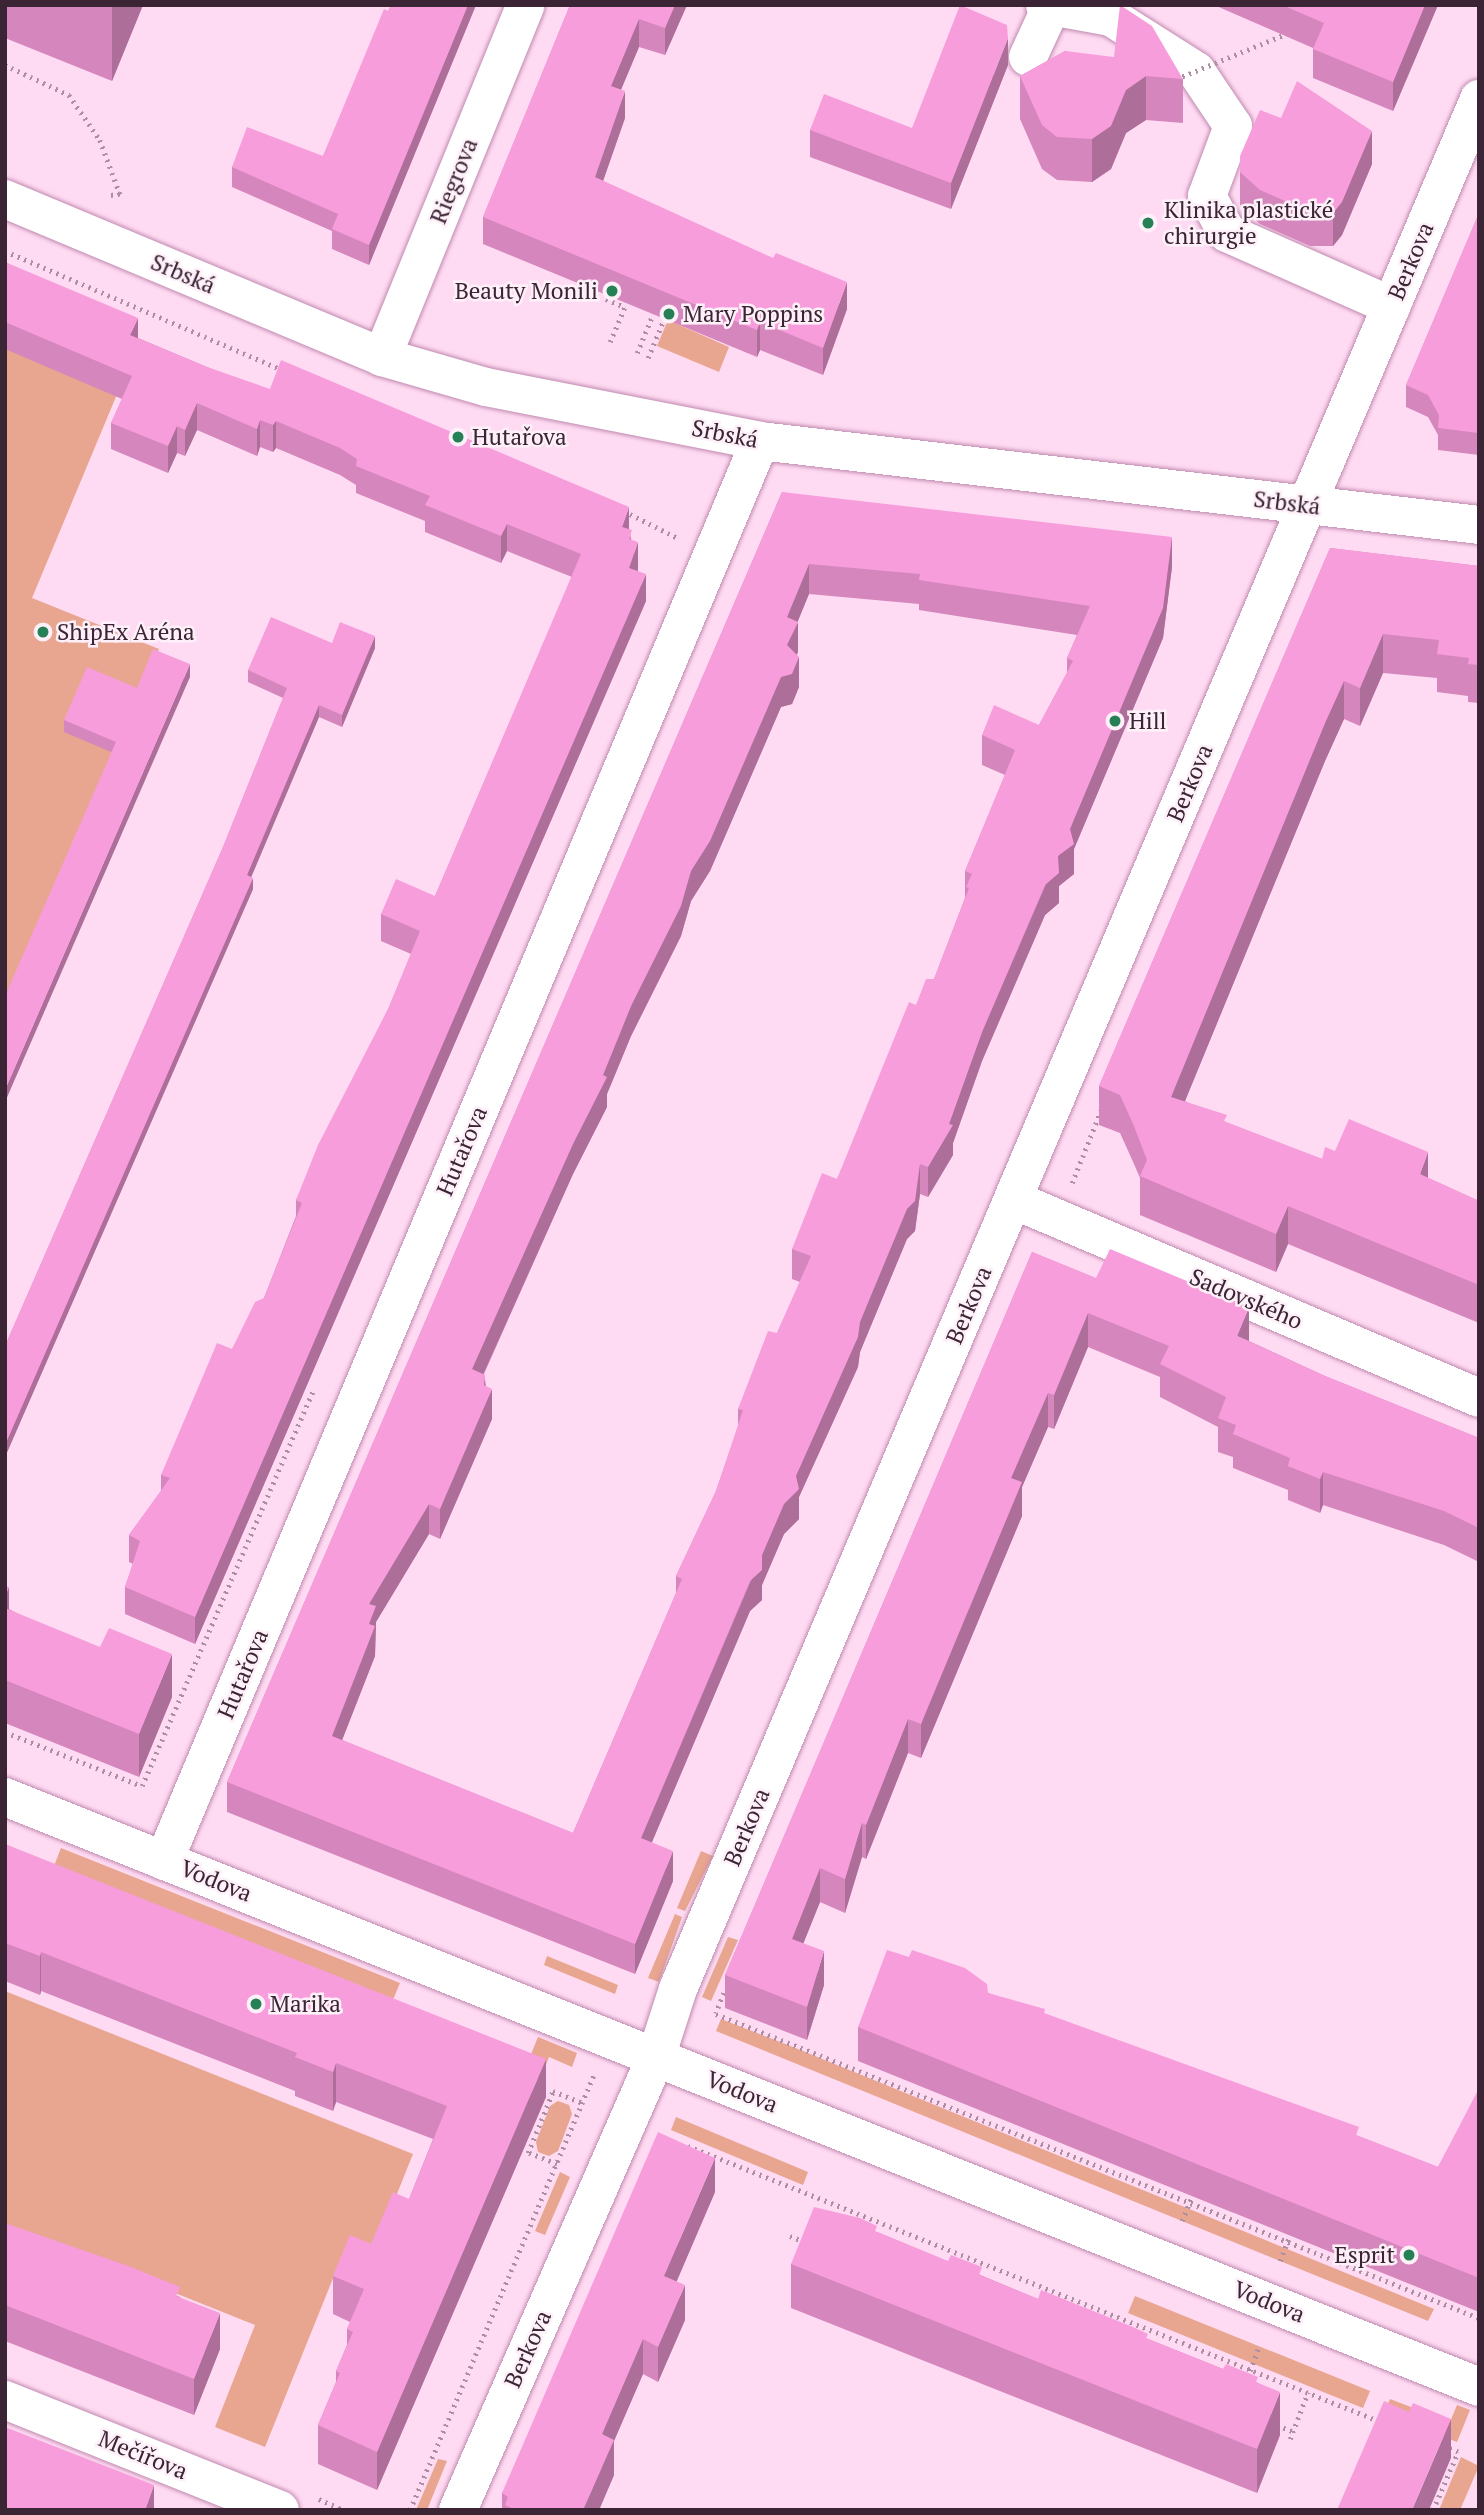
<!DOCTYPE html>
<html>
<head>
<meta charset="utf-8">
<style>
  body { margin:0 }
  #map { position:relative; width:1484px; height:2515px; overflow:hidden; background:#ffdbf3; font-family:"PT Serif",serif }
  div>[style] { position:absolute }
  .green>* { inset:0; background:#e8a58f }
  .path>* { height:4.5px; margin-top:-2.25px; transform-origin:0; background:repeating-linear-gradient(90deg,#ac8ea2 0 2px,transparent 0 7px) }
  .roads { filter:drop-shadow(0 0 2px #c089af) drop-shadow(0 0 2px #c089af) }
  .minor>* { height:38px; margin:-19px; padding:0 19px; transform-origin:19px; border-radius:19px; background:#fff }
  .path-bridge>* { height:4.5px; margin-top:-2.25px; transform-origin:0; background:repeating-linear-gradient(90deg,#ac8ea2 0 2px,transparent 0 7px) }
  .wall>* { inset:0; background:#d587bd }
  .shaded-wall>* { inset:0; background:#ae6e9a }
  .building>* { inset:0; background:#f89ddc }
  .dots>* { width:19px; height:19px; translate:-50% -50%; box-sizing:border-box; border:4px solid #fdf0f8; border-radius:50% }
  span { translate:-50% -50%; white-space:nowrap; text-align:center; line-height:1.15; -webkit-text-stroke:5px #fdf0f8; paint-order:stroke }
  .street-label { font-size:23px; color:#3b2434 }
  .poi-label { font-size:23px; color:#3b2434 }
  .left { translate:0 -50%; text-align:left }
  .right { translate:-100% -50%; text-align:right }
  .frame { position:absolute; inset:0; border:7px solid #3b2434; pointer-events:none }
</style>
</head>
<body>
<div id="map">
  <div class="green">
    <i style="clip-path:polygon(5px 286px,138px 344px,32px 598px,159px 649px,5px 1003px)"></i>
    <i style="clip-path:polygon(668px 320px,729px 347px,719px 372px,657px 346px)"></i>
    <i style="clip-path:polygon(61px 1848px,400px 1983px,385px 2019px,47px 1884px)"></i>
    <i style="clip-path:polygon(701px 1851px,713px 1856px,685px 1911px,677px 1908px)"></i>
    <i style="clip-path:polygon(675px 1914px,682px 1917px,659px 1982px,648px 1978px)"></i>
    <i style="clip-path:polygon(728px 1937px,738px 1940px,711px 2001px,702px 1997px)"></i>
    <i style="clip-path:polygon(547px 1956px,618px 1985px,615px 1994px,544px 1965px)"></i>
    <i style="clip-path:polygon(5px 1991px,413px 2154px,368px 2266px,342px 2256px,265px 2447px,215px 2427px,255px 2325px,5px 2225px)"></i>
    <i style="clip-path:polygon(721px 2019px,793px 2047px,1434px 2309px,1428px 2321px,1280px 2261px,716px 2031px)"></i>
    <i style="clip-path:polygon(538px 2037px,577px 2053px,572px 2067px,549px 2057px,540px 2080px,523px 2074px)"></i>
    <i style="clip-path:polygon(558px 2101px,569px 2105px,572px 2114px,558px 2151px,549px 2156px,538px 2152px,536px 2142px,550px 2106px)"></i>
    <i style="clip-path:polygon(676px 2117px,808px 2172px,803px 2185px,671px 2130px)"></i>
    <i style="clip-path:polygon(560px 2172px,570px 2177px,545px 2235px,535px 2231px)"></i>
    <i style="clip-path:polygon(1135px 2296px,1370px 2391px,1363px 2408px,1128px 2313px)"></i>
    <i style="clip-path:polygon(1390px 2399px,1450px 2422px,1457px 2405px,1470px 2410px,1457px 2442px,1383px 2414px)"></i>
    <i style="clip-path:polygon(1461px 2457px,1479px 2466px,1460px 2510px,1439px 2510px)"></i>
    <i style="clip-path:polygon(438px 2459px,447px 2461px,427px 2510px,416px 2510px)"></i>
  </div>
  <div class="path">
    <i style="left:5px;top:65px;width:71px;rotate:25.1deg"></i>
    <i style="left:69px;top:95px;width:55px;rotate:55.4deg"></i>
    <i style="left:100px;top:140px;width:58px;rotate:69.7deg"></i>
    <i style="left:120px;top:194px;width:12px;rotate:171deg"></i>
    <i style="left:5px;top:251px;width:299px;rotate:23.2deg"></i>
    <i style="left:608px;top:294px;width:5px;rotate:112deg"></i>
    <i style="left:606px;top:299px;width:21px;rotate:23deg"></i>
    <i style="left:610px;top:342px;width:41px;rotate:-67.2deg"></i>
    <i style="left:637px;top:353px;width:42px;rotate:-67.7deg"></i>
    <i style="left:648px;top:358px;width:42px;rotate:-67.7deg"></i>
    <i style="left:624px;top:511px;width:58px;rotate:26.6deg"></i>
    <i style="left:1072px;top:1183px;width:79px;rotate:-68.3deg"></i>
    <i style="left:5px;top:1732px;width:147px;rotate:21.5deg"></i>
    <i style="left:142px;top:1786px;width:430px;rotate:-66.6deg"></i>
    <i style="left:724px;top:1993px;width:22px;rotate:111deg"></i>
    <i style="left:716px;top:2014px;width:821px;rotate:21.72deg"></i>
    <i style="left:688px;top:2146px;width:744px;rotate:21.7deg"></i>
    <i style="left:557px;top:2164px;width:31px;rotate:-159deg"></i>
    <i style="left:528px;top:2153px;width:67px;rotate:-68deg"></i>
    <i style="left:553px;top:2091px;width:31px;rotate:22deg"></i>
    <i style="left:1182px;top:2221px;width:29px;rotate:-68deg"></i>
    <i style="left:790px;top:2236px;width:17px;rotate:21deg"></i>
    <i style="left:1280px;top:2261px;width:30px;rotate:-69deg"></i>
    <i style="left:1250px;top:2371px;width:27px;rotate:-70deg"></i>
    <i style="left:1277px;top:2425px;width:16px;rotate:22deg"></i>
    <i style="left:1290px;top:2439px;width:50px;rotate:-69deg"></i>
    <i style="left:319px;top:2499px;width:27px;rotate:24deg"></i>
    <i style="left:410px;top:2510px;width:472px;rotate:-67.1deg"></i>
    <i style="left:1433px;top:2510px;width:63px;rotate:-66.7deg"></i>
    <i style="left:1458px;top:2452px;width:13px;rotate:-157deg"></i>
  </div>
  <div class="roads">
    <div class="minor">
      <i style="left:1045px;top:5px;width:67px;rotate:10.3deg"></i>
      <i style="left:1111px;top:17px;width:101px;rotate:32.4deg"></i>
      <i style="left:1196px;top:71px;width:66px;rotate:56.1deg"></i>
      <i style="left:1233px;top:126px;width:75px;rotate:110.4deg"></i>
      <i style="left:1207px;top:196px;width:42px;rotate:61.6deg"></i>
      <i style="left:1227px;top:233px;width:180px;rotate:23.9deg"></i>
      <i style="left:1028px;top:57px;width:57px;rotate:-65.2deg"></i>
      <i style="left:5px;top:199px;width:409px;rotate:22.7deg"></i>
      <i style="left:382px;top:357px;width:108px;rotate:16.1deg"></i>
      <i style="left:486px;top:387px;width:279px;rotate:11.1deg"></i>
      <i style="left:760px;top:441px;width:724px;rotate:6.66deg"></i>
      <i style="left:382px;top:357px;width:380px;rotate:-67.8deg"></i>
      <i style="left:1014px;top:1200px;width:505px;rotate:23.06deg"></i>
      <i style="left:5px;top:1797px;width:1588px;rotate:21.81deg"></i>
      <i style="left:164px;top:1861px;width:1540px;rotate:-67.23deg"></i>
      <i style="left:5px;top:2400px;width:296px;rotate:21.8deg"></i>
      <i style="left:458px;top:2510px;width:494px;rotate:-66.4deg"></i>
      <i style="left:656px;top:2057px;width:71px;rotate:-72.1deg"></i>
      <i style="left:678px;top:1989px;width:2053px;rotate:-67.03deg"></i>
    </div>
  </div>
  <div class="path-bridge">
    <i style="left:1176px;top:79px;width:121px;rotate:-22.3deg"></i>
  </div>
  <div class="wall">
    <i style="clip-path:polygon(5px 5px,143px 5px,112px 81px,5px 38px)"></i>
    <i style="clip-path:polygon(391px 5px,476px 5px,369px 265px,332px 249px,332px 231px,232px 187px,232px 167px,323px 156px)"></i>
    <i style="clip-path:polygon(570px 5px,687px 5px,665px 55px,639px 47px,621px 90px,625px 118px,603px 181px,847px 309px,823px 375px,760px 350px,757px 357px,483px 244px,483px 217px)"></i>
    <i style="clip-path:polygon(1214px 5px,1438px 5px,1393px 111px,1313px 78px,1313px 48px)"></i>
    <i style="clip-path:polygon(1065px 51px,1183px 79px,1183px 123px,1146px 120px,1126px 133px,1111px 169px,1092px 182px,1057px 180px,1042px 169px,1020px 119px,1020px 76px)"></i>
    <i style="clip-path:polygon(1008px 65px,951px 209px,810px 157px,810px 130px,912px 128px)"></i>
    <i style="clip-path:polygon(1240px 156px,1372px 164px,1342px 235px,1333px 246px,1310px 246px,1260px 224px,1240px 206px)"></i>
    <i style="clip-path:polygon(1479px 213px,1479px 455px,1438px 450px,1438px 435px,1428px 417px,1406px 407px,1406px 385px)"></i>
    <i style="clip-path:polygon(5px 262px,138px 338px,207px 367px,629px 529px,638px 569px,638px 571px,646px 601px,195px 1644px,125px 1614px,125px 1587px,133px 1564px,129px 1562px,129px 1535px,161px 1491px,161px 1475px,232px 1349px,264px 1298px,296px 1216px,296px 1200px,389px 1007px,411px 954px,381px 941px,381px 914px,435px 896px,572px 577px,507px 551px,501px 563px,425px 532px,425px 521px,356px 493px,356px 485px,340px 475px,276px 448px,273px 452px,260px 447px,257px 456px,197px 430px,185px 456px,177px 453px,168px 473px,111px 449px,111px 423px,122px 399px,5px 349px)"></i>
    <i style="clip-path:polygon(evenodd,782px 492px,1172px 567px,1163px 638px,1074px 849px,1074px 874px,1059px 886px,1059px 903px,1045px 915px,982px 1061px,953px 1143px,953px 1155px,928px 1197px,920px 1194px,915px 1231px,907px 1239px,860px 1352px,858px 1367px,799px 1497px,799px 1519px,784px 1534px,762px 1585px,762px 1600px,750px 1611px,652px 1842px,673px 1881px,635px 1974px,227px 1812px,227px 1782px,782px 492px,809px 594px,919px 604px,919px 610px,1077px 635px,1067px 658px,1067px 673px,1039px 725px,982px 735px,982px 765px,1005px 775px,965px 871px,965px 898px,934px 979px,916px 1005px,837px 1179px,792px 1249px,792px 1279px,800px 1282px,777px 1333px,738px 1409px,738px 1427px,716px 1491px,676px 1576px,676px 1593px,573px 1833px,342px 1740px,375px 1656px,376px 1622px,429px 1534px,440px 1539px,492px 1419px,484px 1374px,573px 1174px,607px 1107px,607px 1094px,631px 1036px,681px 936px,691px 901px,710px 871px,781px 707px,792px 704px,799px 687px,797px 654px,798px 652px,797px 622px,809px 594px)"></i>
    <i style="clip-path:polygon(1330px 548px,1479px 566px,1479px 703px,1468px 702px,1468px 696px,1437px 692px,1437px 678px,1383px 673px,1360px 726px,1344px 719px,1325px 761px,1185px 1101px,1227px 1123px,1322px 1159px,1428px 1178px,1479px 1201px,1479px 1323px,1288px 1244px,1276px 1272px,1140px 1215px,1140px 1178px,1134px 1164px,1120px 1133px,1099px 1125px,1099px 1086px)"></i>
    <i style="clip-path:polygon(332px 643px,375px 648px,342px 727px,319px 717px,251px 877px,253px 889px,5px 1457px,5px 1346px,223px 847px,283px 698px,248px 682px,248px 670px)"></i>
    <i style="clip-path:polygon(190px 677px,111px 752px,64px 732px,64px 720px,137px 688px)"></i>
    <i style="clip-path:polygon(1032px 1252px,1249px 1341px,1325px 1376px,1479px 1438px,1479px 1562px,1444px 1545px,1323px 1505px,1320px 1513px,1288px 1500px,1288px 1490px,1233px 1468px,1233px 1457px,1218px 1452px,1218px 1427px,1160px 1397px,1160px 1377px,1088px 1347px,1054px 1429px,1048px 1427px,1022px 1487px,1022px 1516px,921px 1758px,908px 1753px,866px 1859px,862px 1857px,845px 1913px,820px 1902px,803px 1943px,824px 1985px,807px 2040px,725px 2008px,725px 1975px)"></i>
    <i style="clip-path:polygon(5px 1586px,9px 1609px,172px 1697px,139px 1777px,5px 1723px)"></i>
    <i style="clip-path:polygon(5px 1844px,546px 2097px,377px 2490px,318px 2464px,318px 2425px,336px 2382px,336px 2371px,347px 2345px,347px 2329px,350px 2322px,333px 2314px,333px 2276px,371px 2244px,409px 2199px,433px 2139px,336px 2102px,333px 2111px,295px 2096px,295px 2091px,41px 1991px,40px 1995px,5px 1981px)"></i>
    <i style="clip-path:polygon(988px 1993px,1045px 2014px,1438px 2167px,1479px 2092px,1479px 2312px,858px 2061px,858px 2027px)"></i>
    <i style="clip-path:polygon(715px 2192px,676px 2282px,685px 2320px,658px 2382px,643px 2374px,614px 2440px,614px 2475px,599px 2510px,502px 2510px,502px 2493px)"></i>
    <i style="clip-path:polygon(5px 2223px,180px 2297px,220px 2349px,194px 2415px,5px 2341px)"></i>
    <i style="clip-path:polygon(877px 2232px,1038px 2299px,1148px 2339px,1258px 2383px,1280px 2435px,1257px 2493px,791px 2308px,791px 2264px)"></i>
  </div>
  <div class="shaded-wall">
    <i style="clip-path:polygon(113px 5px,143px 5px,112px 81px,112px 7px)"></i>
    <i style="clip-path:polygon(468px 5px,476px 5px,369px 265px,369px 245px)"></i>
    <i style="clip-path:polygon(675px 5px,687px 5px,665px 55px,665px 28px)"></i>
    <i style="clip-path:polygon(1425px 5px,1438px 5px,1393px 111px,1393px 82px)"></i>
    <i style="clip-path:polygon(639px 19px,639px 47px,611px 113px,611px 86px)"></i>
    <i style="clip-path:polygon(1008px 38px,1008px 65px,951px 209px,951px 183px)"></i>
    <i style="clip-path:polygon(1146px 76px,1146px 120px,1126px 133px,1111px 169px,1092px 182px,1092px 139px,1126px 90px)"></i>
    <i style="clip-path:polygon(625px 91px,625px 118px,595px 204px,595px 177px)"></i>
    <i style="clip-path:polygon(1372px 131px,1372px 164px,1342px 235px,1333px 246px,1333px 213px)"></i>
    <i style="clip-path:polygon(847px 282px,847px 309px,823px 375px,823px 348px)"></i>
    <i style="clip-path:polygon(138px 318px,138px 345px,130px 335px)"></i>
    <i style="clip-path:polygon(760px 322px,760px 350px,757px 357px,757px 330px)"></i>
    <i style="clip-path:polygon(197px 403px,197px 430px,185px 456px,185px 430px)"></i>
    <i style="clip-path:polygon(260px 420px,260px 447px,257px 456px,257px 429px)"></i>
    <i style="clip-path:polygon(276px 421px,276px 448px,273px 452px,273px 425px)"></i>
    <i style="clip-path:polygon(177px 426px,177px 453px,168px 473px,168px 446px)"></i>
    <i style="clip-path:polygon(629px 507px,629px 533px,622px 527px)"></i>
    <i style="clip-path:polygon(507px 524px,507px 551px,501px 563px,501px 536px)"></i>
    <i style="clip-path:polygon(1172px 537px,1172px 567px,1163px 638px,1074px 849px,1074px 874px,1059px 886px,1059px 903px,1045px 915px,982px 1061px,953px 1143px,953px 1155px,928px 1197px,928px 1167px,949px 1124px,982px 1032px,1070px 829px)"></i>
    <i style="clip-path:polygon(638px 542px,638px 569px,629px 595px,629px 568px)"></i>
    <i style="clip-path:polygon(809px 564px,809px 594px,789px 643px,798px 622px,798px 652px,787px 675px,787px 617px)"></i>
    <i style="clip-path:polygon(646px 574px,646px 601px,195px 1644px,195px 1617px)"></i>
    <i style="clip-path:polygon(1383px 634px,1383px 673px,1360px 726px,1360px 688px)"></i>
    <i style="clip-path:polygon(375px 636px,375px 648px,342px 727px,342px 715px)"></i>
    <i style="clip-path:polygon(799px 657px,799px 687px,792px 704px,781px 707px,710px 871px,691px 901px,681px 936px,631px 1036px,607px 1094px,607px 1107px,573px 1174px,472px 1399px,472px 1369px,603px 1075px,631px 1006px,691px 871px,781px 677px)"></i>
    <i style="clip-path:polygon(190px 664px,190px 677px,5px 1102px,5px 1090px)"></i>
    <i style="clip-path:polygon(1344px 681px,1344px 719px,1325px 761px,1171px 1135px,1171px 1097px,1325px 723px)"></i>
    <i style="clip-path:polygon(319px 705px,319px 717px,247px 887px,247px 875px)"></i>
    <i style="clip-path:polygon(253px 878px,253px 889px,5px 1457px,5px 1445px)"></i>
    <i style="clip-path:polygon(1428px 1152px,1428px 1191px,1420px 1174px)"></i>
    <i style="clip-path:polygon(920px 1164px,920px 1194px,915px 1231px,907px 1239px,860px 1352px,858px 1367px,799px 1497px,799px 1519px,784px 1534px,762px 1585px,762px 1600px,750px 1611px,641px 1868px,641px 1838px,762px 1555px,860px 1322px)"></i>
    <i style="clip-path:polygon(1288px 1206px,1288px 1244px,1276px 1272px,1276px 1234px)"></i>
    <i style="clip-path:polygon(1249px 1307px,1249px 1341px,1237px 1336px)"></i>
    <i style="clip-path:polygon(1088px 1313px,1088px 1347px,1054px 1429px,1054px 1395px)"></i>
    <i style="clip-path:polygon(485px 1375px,485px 1403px,492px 1389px,492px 1419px,440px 1539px,440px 1509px,484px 1385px)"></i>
    <i style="clip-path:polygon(1048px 1393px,1048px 1427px,1022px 1487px,1022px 1516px,921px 1758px,921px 1724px,1011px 1478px)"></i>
    <i style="clip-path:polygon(1323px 1472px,1323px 1505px,1320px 1513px,1320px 1479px)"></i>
    <i style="clip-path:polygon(429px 1504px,429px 1534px,376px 1622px,375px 1656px,332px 1766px,332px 1736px,369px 1604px)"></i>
    <i style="clip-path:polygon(9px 1587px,9px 1630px,5px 1639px,5px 1596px)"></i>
    <i style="clip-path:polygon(172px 1654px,172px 1697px,139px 1777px,139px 1734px)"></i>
    <i style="clip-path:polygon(908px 1719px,908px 1753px,866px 1859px,866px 1825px)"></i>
    <i style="clip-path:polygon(862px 1823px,862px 1857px,845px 1913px,845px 1879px)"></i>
    <i style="clip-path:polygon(673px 1851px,673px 1881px,635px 1974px,635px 1944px)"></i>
    <i style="clip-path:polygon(820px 1868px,820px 1902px,792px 1972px,792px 1939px)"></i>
    <i style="clip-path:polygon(824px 1951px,824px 1985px,807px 2040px,807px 2007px)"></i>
    <i style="clip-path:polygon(41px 1952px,41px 1991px,40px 1995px,40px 1956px)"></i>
    <i style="clip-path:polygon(546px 2059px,546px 2097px,377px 2490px,377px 2452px)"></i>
    <i style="clip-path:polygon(336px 2063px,336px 2102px,333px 2111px,333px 2072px)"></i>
    <i style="clip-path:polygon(715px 2158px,715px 2192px,664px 2311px,664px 2276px)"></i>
    <i style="clip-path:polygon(685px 2285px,685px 2320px,658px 2382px,658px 2347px)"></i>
    <i style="clip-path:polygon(220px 2313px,220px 2349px,194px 2415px,194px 2379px)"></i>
    <i style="clip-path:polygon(643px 2339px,643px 2374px,602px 2469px,602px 2434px)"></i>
    <i style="clip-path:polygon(1280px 2392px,1280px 2435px,1257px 2493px,1257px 2449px)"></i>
    <i style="clip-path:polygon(1451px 2419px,1451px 2458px,1429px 2510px,1412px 2510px)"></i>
    <i style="clip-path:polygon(614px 2440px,614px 2475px,599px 2510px,583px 2510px)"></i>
    <i style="clip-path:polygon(154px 2485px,154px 2510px,145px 2510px)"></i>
  </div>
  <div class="building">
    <i style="clip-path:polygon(391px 5px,468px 5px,369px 245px,332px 229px,338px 214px,232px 167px,247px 127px,323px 156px,384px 9px,388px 11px)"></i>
    <i style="clip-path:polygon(570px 5px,675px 5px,665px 28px,639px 19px,611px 86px,625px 91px,595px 177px,773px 258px,776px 253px,847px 282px,823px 348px,760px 322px,757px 330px,483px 217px)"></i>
    <i style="clip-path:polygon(960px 5px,1007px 25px,1008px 38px,951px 183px,810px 130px,824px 94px,912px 128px)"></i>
    <i style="clip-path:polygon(1120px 5px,1152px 26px,1183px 79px,1146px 76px,1126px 90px,1111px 126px,1092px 139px,1057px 137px,1042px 125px,1020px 76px,1065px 51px,1114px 57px)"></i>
    <i style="clip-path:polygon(1282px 5px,1425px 5px,1393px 82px,1313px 49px,1324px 23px)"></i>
    <i style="clip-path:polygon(1297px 81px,1372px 131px,1342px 202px,1333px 213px,1310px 212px,1260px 190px,1240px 172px,1240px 156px,1260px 110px,1281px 118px)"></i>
    <i style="clip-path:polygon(1479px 213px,1479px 433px,1438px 428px,1439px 415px,1428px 395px,1406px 385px)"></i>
    <i style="clip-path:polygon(5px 262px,138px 318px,130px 335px,207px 367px,270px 389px,281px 360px,629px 507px,622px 527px,632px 530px,629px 539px,638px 542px,629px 568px,646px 574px,195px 1617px,125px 1587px,140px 1541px,129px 1535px,170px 1478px,161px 1475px,217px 1343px,232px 1349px,255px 1302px,264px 1298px,302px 1203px,296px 1200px,318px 1145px,389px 1007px,420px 931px,381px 914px,396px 879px,435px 896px,581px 554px,507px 524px,501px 536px,425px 505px,430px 496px,356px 466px,357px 459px,340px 448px,276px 421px,273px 425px,260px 420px,257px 429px,197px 403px,185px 430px,177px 426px,168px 446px,111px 423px,132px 376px,5px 322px)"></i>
    <i style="clip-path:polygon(evenodd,782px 492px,1172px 537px,1163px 608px,1070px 829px,1074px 844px,1058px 856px,1059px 873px,1045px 885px,982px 1032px,949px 1124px,953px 1125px,928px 1167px,920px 1164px,915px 1201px,907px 1209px,860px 1322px,858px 1337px,796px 1476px,799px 1489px,784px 1504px,762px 1555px,762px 1570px,750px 1581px,641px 1838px,673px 1851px,635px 1944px,227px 1782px,782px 492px,809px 564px,920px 574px,919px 580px,1090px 606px,1067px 658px,1073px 661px,1039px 725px,994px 705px,982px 735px,1015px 750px,965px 871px,972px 874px,966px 887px,969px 888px,934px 979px,926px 979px,916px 1005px,909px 1002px,837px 1179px,822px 1173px,792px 1249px,811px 1256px,777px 1333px,768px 1331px,738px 1409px,743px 1410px,716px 1491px,676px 1576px,682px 1579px,573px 1833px,332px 1736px,375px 1626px,369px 1624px,376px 1606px,369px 1604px,429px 1504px,440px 1509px,492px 1389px,484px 1385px,485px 1375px,472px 1369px,573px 1144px,607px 1077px,603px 1075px,631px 1006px,681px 906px,691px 871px,710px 841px,781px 677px,792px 674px,799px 657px,787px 645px,798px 622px,787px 617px,809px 564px)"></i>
    <i style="clip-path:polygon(1330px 548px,1479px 566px,1479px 665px,1468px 664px,1469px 658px,1437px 654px,1439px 640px,1383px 634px,1360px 688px,1344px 681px,1325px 723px,1171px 1097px,1227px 1115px,1224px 1121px,1322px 1159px,1325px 1147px,1335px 1151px,1349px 1119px,1428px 1152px,1420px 1174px,1479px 1201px,1479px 1285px,1288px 1206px,1276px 1234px,1140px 1176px,1147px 1160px,1134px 1126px,1120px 1095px,1099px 1086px)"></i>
    <i style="clip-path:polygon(271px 617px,332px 643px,340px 622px,375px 636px,342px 715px,319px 705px,247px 875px,253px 878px,5px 1445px,5px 1346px,223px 847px,287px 688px,248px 670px)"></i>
    <i style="clip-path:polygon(153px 649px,190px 664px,5px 1090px,5px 996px,116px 742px,64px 720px,87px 667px,137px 688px)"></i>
    <i style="clip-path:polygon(1110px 1249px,1249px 1307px,1237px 1336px,1325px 1376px,1479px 1438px,1479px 1528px,1444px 1511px,1323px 1472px,1320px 1479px,1288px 1466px,1290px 1458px,1233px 1434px,1236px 1425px,1218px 1418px,1226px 1397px,1160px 1364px,1169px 1346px,1088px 1313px,1054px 1395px,1048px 1393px,1011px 1478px,1022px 1482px,921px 1724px,908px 1719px,866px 1825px,862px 1823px,845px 1879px,820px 1868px,792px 1939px,824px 1951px,807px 2007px,725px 1975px,1032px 1252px,1096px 1278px)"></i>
    <i style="clip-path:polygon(5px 1586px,9px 1587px,5px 1596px)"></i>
    <i style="clip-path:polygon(5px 1608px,100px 1647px,109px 1628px,172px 1654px,139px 1734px,5px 1680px)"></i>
    <i style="clip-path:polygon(5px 1844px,546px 2059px,377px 2452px,318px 2425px,340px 2373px,336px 2371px,353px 2332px,347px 2329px,364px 2289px,333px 2276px,350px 2235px,371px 2244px,393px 2192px,409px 2199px,447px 2106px,336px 2063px,333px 2072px,295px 2057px,297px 2053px,41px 1952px,40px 1956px,5px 1943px)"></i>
    <i style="clip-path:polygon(887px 1950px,909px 1957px,912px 1950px,965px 1968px,987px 1984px,988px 1993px,1045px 2009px,1044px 2013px,1359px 2127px,1356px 2135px,1438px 2167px,1477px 2092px,1479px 2092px,1479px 2278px,858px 2027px)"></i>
    <i style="clip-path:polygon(658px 2132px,715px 2158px,664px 2276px,685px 2285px,658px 2347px,643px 2339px,602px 2434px,614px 2440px,583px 2510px,515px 2510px,505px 2505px,508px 2497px,502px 2493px)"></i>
    <i style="clip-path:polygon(814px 2207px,860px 2218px,877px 2226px,875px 2231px,948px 2261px,951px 2255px,982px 2267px,979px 2275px,1038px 2299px,1041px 2290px,1133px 2327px,1148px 2334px,1146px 2338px,1223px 2369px,1226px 2364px,1258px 2377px,1256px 2382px,1280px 2392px,1257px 2449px,791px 2264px)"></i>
    <i style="clip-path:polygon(5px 2223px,131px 2267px,180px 2287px,176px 2296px,220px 2313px,194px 2379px,5px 2305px)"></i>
    <i style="clip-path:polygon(1384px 2401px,1409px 2412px,1413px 2403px,1451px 2419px,1412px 2510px,1337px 2510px)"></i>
    <i style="clip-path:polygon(5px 2427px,154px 2485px,145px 2510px,5px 2510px)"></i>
  </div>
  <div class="dots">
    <i style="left:1148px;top:223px;background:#258056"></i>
    <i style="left:612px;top:291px;background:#258056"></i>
    <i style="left:669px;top:314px;background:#258056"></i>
    <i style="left:458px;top:437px;background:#258056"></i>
    <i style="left:43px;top:632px;background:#258056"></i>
    <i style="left:1115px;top:721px;background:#258056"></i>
    <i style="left:256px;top:2004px;background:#258056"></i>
    <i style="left:1409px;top:2255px;background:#258056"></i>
  </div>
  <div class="street-label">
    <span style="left:454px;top:181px;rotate:-68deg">Riegrova</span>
    <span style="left:1411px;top:261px;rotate:-67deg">Berkova</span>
    <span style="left:183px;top:274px;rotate:23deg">Srbská</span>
    <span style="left:725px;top:434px;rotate:11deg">Srbská</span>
    <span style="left:1287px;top:503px;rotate:7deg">Srbská</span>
    <span style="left:1190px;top:783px;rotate:-67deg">Berkova</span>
    <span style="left:462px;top:1151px;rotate:-67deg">Hutařova</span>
    <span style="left:1246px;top:1299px;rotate:23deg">Sadovského</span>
    <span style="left:969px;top:1305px;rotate:-67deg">Berkova</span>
    <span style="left:243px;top:1674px;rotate:-67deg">Hutařova</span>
    <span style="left:747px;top:1827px;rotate:-67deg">Berkova</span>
    <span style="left:216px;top:1881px;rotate:22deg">Vodova</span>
    <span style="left:742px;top:2092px;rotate:22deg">Vodova</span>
    <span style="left:1269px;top:2302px;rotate:22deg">Vodova</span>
    <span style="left:528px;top:2349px;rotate:-66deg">Berkova</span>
    <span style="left:143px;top:2455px;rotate:22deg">Mečířova</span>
  </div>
  <div class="poi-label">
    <span class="left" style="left:1164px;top:223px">Klinika plastické<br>chirurgie</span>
    <span class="right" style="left:598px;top:291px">Beauty Monili</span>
    <span class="left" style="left:683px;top:314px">Mary Poppins</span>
    <span class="left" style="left:472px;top:437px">Hutařova</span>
    <span class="left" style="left:57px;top:632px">ShipEx Aréna</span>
    <span class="left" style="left:1129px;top:721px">Hill</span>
    <span class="left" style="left:270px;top:2004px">Marika</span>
    <span class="right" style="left:1395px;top:2255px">Esprit</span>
  </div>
  <div class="frame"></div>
</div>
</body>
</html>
